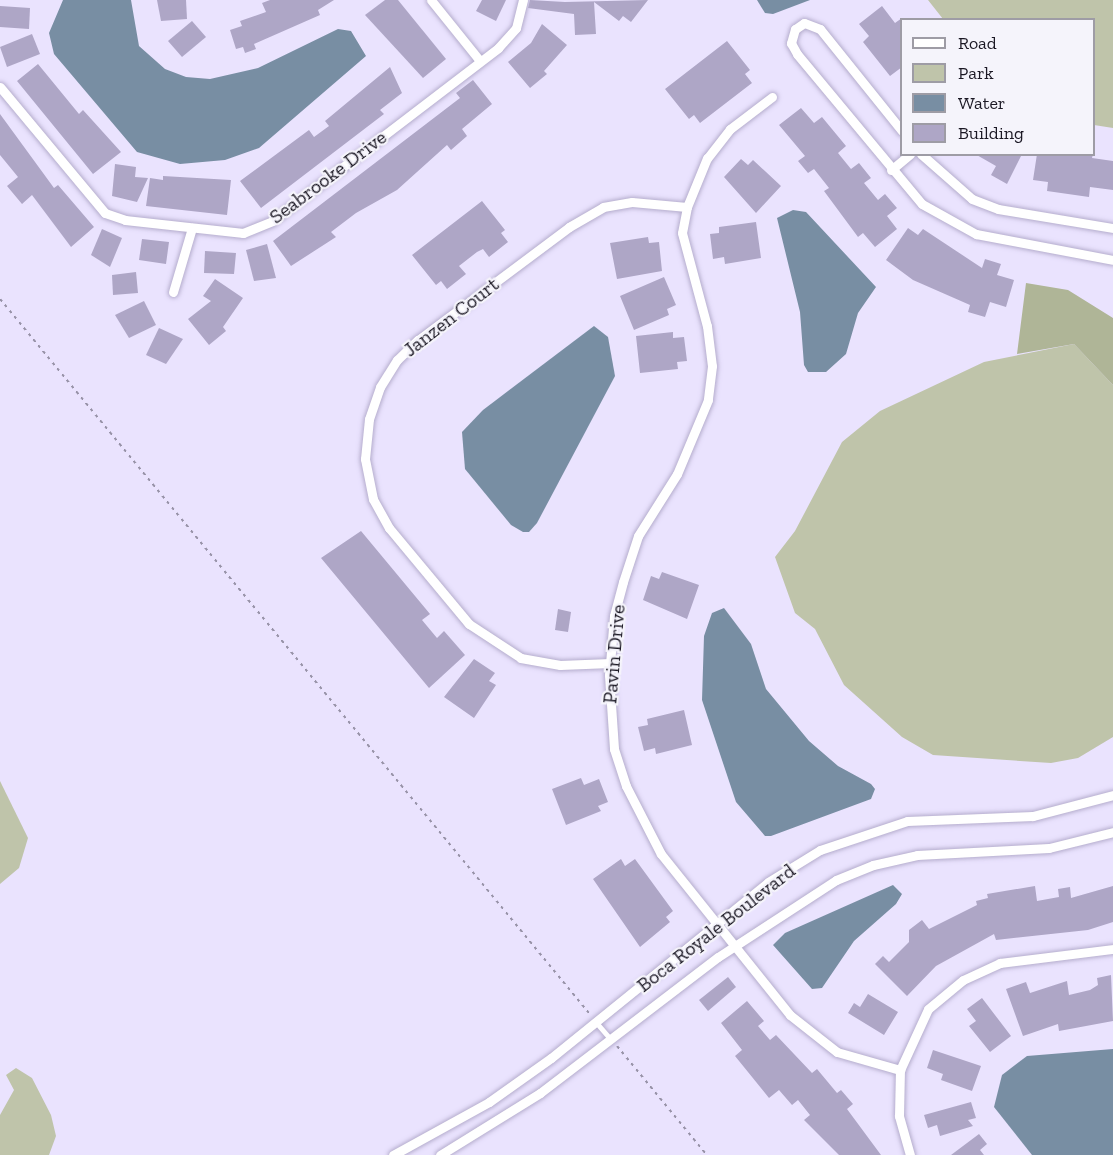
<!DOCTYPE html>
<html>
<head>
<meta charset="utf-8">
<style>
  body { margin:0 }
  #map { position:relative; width:1113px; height:1155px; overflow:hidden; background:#eae3fe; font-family:"Zilla Slab",serif }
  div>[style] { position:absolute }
  .green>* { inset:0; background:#bfc4aa }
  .forest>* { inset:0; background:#afb597 }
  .water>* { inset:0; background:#788ea3 }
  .building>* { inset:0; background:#aea6c6 }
  .path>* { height:2px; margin-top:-1px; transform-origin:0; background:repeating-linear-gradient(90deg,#9792a7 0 3px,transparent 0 7.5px) }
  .roads { filter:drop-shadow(0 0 2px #b5adcd) drop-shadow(0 0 2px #b5adcd) }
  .lane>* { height:4.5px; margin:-2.25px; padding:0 2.25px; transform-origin:2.25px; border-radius:2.25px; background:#fff }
  .street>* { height:9px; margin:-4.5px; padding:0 4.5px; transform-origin:4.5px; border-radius:4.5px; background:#fff }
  span { translate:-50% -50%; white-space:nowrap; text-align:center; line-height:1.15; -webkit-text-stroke:4.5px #f5f4fb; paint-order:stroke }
  .street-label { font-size:20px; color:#1b1824 }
  .legend { position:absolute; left:900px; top:18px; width:195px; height:138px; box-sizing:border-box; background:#f5f4fb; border:2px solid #9e9ca5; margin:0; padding:8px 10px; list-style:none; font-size:18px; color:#1b1824 }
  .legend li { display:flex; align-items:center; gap:12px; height:30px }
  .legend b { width:30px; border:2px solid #9e9ca5 }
</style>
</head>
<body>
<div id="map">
  <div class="green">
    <i style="clip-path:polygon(928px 0,1113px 0,1113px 128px,1094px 125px,1094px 20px,943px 19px)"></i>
    <i style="clip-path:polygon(1074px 344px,1113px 385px,1113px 737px,1078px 758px,1051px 763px,933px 755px,902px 737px,844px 685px,815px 629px,795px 613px,775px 557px,795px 531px,842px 442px,880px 411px,984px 362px)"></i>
    <i style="clip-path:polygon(0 781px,28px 838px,19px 868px,0 884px)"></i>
    <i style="clip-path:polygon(16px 1068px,32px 1078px,51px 1115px,56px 1136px,49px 1155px,0 1155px,0 1115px,14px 1090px,6px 1075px)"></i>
  </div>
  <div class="forest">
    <i style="clip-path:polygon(1026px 283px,1068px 290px,1113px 318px,1113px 385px,1074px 344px,1017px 354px)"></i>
  </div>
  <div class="water">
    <i style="clip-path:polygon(63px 0,131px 0,139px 46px,165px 69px,186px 77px,210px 79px,258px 68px,338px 29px,351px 31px,366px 56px,259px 148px,225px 160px,180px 164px,137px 152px,54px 54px,49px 33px)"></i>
    <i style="clip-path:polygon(757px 0,810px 0,773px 14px,765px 13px)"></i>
    <i style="clip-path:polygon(793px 210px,806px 212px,876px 287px,858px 313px,846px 354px,826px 372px,808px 372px,804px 365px,800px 312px,777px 218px)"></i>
    <i style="clip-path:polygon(594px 326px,608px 337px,615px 376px,537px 523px,529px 532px,523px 532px,511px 525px,465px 469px,462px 432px,483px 410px)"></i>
    <i style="clip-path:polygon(724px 608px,751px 644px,766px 689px,809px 741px,838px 766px,871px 784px,875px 789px,871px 799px,771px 836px,765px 836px,736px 802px,702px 700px,704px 636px,712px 613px)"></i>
    <i style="clip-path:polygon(893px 885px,902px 894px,896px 904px,854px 941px,822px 988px,812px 989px,773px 945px,785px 933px)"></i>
    <i style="clip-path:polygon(1113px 1049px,1113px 1155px,1032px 1155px,994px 1107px,1002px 1075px,1027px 1056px)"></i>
  </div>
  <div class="building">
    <i style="clip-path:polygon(157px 0,186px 0,187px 19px,161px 21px)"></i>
    <i style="clip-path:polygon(270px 0,334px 0,318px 10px,320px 15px,254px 44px,256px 49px,245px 53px,243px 47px,236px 49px,230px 30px,242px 26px,240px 21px,266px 12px,262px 3px)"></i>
    <i style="clip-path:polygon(385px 0,398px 0,446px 59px,423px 78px,365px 15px)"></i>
    <i style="clip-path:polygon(482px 0,506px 0,496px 21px,476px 11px)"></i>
    <i style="clip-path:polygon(530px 0,565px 2px,648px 0,631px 22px,623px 16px,619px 21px,594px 2px,596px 34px,575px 35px,574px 14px,528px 8px)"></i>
    <i style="clip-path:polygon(0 6px,30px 8px,29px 29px,0 27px)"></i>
    <i style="clip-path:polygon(882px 6px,895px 23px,902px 18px,902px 67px,890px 76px,863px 42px,869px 36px,859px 24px)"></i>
    <i style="clip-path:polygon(192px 21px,206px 37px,182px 57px,168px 41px)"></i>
    <i style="clip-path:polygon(542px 24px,567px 45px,544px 71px,547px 74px,530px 88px,508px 62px,531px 43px)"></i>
    <i style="clip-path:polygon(32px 34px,40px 54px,7px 67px,0 47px)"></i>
    <i style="clip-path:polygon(727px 41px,750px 70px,745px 74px,752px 83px,700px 123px,694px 115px,689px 119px,665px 89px)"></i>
    <i style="clip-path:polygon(38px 64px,79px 114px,83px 110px,121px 152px,93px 174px,17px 81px)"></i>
    <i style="clip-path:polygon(390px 67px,402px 93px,380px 110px,384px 114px,261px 208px,240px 181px,309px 130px,314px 137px,329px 126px,325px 121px)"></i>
    <i style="clip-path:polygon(473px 80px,492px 104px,462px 129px,467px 136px,451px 150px,447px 145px,397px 190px,356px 213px,331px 232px,336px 237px,291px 266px,273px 241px,460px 98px,456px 93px)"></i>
    <i style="clip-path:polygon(801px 108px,814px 123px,822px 117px,846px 146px,838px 153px,851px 169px,859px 163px,871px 178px,864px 183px,878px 200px,885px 194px,897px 208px,887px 216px,897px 229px,875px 247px,863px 233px,858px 237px,824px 191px,829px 188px,814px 169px,808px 173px,798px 161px,805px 156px,779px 125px)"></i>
    <i style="clip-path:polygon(0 114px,54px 188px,58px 185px,94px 227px,71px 247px,32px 195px,22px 204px,7px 186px,18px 177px,0 155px)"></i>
    <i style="clip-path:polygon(975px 154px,1022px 154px,1007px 184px,991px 175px,996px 166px)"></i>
    <i style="clip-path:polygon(1037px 154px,1093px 154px,1092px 158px,1113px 161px,1113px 190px,1090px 187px,1089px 197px,1047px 191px,1048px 182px,1033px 180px)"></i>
    <i style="clip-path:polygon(741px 159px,748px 165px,753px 160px,781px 186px,756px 213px,724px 177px)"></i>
    <i style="clip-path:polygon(115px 164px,136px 167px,135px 177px,148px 178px,137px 202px,112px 196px)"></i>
    <i style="clip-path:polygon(163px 176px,231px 180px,227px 215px,146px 206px,150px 178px,163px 180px)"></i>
    <i style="clip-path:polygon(482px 201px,505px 230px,501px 233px,508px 242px,489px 257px,483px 249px,477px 252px,459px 266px,466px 274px,447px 289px,441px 281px,436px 285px,412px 255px)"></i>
    <i style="clip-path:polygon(756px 222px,761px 258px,725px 264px,724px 257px,713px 259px,710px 234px,719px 233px,719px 227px)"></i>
    <i style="clip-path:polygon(908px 228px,918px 235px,923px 229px,982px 268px,985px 259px,1001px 264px,997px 275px,1014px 280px,1006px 307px,990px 302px,985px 317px,968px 312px,970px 305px,913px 280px,886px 260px)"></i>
    <i style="clip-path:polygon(102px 229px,122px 238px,110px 267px,91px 255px)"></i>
    <i style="clip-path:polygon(648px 237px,649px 243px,659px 242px,662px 271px,617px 279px,610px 243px)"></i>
    <i style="clip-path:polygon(142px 239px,169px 242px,166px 264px,139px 260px)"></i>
    <i style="clip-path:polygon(267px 244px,276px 278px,254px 281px,246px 250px)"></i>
    <i style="clip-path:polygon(205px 251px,236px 253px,234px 274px,204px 273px)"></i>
    <i style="clip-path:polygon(136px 272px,138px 293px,113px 295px,112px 275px)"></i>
    <i style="clip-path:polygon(664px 277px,676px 305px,667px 309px,669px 315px,634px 330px,620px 296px)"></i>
    <i style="clip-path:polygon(215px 279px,243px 298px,223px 327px,226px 331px,209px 345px,188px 319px,211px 301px,203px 296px)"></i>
    <i style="clip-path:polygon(144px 301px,156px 325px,129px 338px,115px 315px)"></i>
    <i style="clip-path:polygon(159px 328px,183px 339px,166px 364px,146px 355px)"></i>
    <i style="clip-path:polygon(673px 332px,673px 338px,684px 337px,687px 361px,677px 362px,678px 369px,640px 373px,636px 336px)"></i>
    <i style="clip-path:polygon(361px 531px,430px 614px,422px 620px,437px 638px,444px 631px,465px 655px,429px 688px,321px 558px)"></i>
    <i style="clip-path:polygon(662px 572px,699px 585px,687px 619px,643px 600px,651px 576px,659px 579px)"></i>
    <i style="clip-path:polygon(558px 609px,571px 612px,568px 632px,555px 630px)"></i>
    <i style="clip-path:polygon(474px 659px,495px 673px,489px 681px,496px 685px,474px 718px,444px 697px)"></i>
    <i style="clip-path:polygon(684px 710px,692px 745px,656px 754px,655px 748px,644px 751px,638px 727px,648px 725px,647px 719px)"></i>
    <i style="clip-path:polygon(581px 778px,584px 785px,599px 779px,608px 802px,598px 806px,601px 811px,566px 825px,552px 789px)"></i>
    <i style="clip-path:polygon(621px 859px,625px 866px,635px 859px,673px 911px,666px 917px,670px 922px,640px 947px,593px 879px)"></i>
    <i style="clip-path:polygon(1035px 886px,1037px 901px,1059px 897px,1058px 889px,1070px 887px,1071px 898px,1113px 886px,1113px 922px,1088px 930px,996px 940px,994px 934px,936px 966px,907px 996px,875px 964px,883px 956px,889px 962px,909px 942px,909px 930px,922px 920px,929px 929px,977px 905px,976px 901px,988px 898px,987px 894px)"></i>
    <i style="clip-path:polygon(1111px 975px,1113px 1021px,1059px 1031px,1058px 1024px,1023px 1036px,1006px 989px,1026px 982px,1030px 993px,1067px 981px,1069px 995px,1090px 990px,1098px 985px,1097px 978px)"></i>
    <i style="clip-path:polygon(728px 977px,736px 987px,708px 1011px,699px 1000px)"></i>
    <i style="clip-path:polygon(868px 994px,898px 1012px,884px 1035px,848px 1013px,854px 1003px,860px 1007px)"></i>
    <i style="clip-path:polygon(982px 998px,1011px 1036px,990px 1052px,969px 1026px,976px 1021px,967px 1009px)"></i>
    <i style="clip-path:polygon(747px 1001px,764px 1021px,758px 1026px,770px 1040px,776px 1035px,812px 1073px,817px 1069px,837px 1093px,841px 1090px,853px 1104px,847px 1109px,881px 1155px,839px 1155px,804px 1120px,810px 1115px,798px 1100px,792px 1105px,779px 1090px,769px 1098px,735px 1056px,742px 1050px,721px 1023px)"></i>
    <i style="clip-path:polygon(933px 1050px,981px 1066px,972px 1091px,941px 1080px,943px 1074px,927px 1068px)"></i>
    <i style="clip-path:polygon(971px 1102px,976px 1118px,968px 1120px,973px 1126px,940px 1136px,937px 1125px,928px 1128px,924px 1115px)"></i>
    <i style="clip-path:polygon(979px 1134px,987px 1144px,980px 1150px,984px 1155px,951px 1155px)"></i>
  </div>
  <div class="path">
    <i style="left:0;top:299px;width:926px;rotate:50.48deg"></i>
    <i style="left:617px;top:1046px;width:141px;rotate:50.5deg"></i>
  </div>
  <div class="roads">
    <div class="lane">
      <i style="left:596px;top:1022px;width:21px;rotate:49deg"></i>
    </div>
    <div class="street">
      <i style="left:431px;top:0;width:78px;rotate:51.2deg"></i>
      <i style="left:0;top:87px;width:164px;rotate:50.2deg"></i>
      <i style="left:105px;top:213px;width:21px;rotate:19deg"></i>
      <i style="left:125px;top:220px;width:119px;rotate:6.3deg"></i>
      <i style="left:243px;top:233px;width:31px;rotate:-22deg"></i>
      <i style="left:272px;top:221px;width:285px;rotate:-37.4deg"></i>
      <i style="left:498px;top:48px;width:27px;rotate:-48deg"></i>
      <i style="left:516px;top:28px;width:29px;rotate:-76deg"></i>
      <i style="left:772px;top:97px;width:53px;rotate:142.7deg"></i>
      <i style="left:730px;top:129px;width:37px;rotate:128deg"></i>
      <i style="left:707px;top:158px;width:53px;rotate:112.2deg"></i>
      <i style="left:687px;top:207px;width:26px;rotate:101deg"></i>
      <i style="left:682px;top:233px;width:96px;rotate:75deg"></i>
      <i style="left:707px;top:326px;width:40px;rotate:82.9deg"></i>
      <i style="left:712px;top:366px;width:34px;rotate:97deg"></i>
      <i style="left:708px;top:400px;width:80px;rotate:112.7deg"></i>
      <i style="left:677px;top:474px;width:73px;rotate:122.2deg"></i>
      <i style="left:638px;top:536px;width:48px;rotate:108.1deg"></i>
      <i style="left:623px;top:582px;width:35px;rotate:105deg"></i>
      <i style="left:614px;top:616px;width:59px;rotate:94.8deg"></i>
      <i style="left:609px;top:675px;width:74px;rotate:86.1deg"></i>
      <i style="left:614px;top:749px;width:39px;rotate:72deg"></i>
      <i style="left:626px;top:786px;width:76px;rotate:62.8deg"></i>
      <i style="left:661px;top:854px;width:206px;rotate:51.3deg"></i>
      <i style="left:790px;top:1015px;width:60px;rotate:38.2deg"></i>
      <i style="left:837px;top:1052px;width:66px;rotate:15.9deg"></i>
      <i style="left:902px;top:131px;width:131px;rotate:-128.8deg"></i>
      <i style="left:820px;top:29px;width:17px;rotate:-159deg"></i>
      <i style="left:804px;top:23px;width:11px;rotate:146deg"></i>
      <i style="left:795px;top:29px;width:15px;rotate:106deg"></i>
      <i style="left:791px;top:43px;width:13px;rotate:61deg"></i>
      <i style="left:797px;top:54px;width:195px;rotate:50.2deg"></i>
      <i style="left:922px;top:204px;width:62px;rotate:29.1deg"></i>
      <i style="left:976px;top:234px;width:139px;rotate:10.7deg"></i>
      <i style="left:921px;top:154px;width:68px;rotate:41.4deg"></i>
      <i style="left:972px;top:199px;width:28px;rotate:21deg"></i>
      <i style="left:998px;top:209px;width:117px;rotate:9.4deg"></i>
      <i style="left:891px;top:170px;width:25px;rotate:-40deg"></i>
      <i style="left:173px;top:292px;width:67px;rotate:-73.5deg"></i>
      <i style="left:610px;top:663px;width:50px;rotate:177.7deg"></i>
      <i style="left:560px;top:665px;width:40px;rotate:-170deg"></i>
      <i style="left:521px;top:658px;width:62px;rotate:-146.8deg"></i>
      <i style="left:469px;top:624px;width:125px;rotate:-129.8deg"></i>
      <i style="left:389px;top:528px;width:33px;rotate:-119deg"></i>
      <i style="left:373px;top:499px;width:41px;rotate:-101.3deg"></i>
      <i style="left:365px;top:459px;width:40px;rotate:-84.3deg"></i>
      <i style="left:369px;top:419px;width:34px;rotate:-71deg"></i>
      <i style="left:380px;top:387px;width:32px;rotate:-58deg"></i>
      <i style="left:397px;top:360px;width:29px;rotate:-44deg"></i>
      <i style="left:418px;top:340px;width:189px;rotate:-36.8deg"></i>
      <i style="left:569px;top:227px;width:39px;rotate:-30deg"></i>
      <i style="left:603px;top:207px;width:29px;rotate:-10deg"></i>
      <i style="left:632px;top:202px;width:55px;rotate:5.2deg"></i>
      <i style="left:393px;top:1155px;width:110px;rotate:-28.9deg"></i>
      <i style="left:489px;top:1102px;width:76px;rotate:-35.4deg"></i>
      <i style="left:551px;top:1058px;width:279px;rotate:-39deg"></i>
      <i style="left:768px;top:882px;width:61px;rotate:-31.6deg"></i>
      <i style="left:820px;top:850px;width:92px;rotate:-18.4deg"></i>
      <i style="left:907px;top:821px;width:126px;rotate:-2.3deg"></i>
      <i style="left:1033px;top:816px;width:83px;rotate:-14.7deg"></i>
      <i style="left:440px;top:1155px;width:118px;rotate:-31.8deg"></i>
      <i style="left:540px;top:1093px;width:224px;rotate:-37.4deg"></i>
      <i style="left:718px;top:957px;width:141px;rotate:-33.1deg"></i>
      <i style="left:836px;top:880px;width:40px;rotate:-22deg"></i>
      <i style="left:873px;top:865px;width:45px;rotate:-12.8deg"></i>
      <i style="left:917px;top:855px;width:132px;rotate:-3deg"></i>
      <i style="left:1049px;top:848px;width:66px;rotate:-14deg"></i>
      <i style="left:910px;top:1155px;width:41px;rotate:-105.8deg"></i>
      <i style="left:899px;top:1116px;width:46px;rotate:-88.8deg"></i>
      <i style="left:900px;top:1070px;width:67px;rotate:-65.3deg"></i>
      <i style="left:928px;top:1009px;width:45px;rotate:-39.6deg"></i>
      <i style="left:963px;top:980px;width:41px;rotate:-24.7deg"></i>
      <i style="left:1000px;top:963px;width:114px;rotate:-7.1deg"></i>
    </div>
  </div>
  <div class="street-label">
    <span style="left:328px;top:177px;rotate:-37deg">Seabrooke Drive</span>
    <span style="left:451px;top:317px;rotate:-38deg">Janzen Court</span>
    <span style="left:614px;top:654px;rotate:-85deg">Pavin Drive</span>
    <span style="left:716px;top:928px;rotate:-38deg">Boca Royale Boulevard</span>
  </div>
  <ul class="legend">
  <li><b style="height:8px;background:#fff"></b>Road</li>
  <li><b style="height:16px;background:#bfc4aa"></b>Park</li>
  <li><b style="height:16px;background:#788ea3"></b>Water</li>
  <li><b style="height:16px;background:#aea6c6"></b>Building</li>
  </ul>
</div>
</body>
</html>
